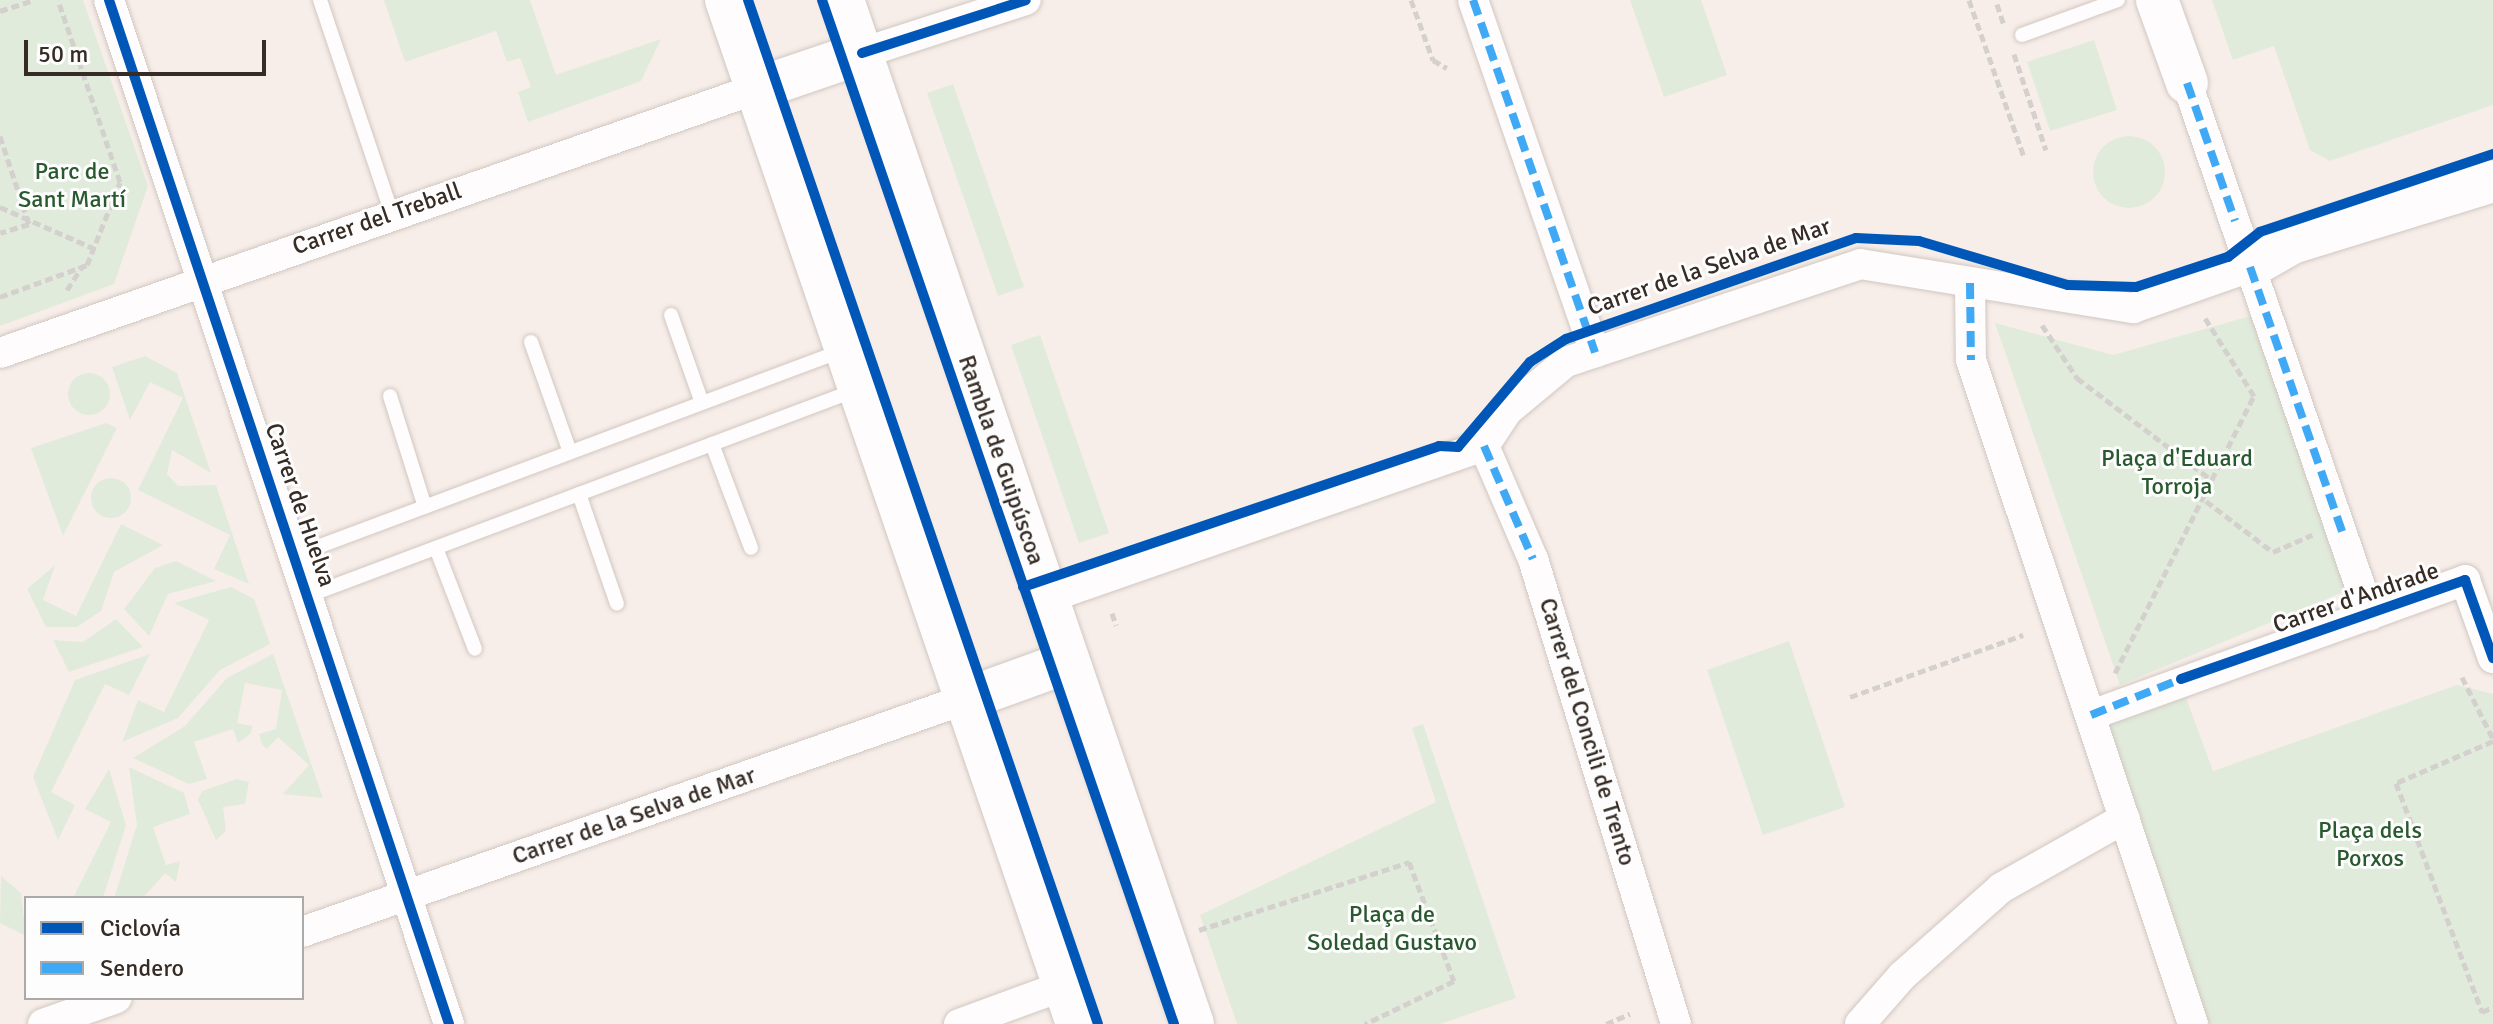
<!DOCTYPE html>
<html>
<head>
<meta charset="utf-8">
<style>
  body { margin:0 }
  #map { position:relative; width:2493px; height:1024px; overflow:hidden; background:#f8eee9; font-family:Signika,sans-serif }
  div>[style] { position:absolute }
  .green>* { inset:0; background:#e1ebdb }
  .round { border-radius:50% }
  .path>* { height:5px; margin-top:-2.5px; transform-origin:0; background:repeating-linear-gradient(90deg,#d4d0ce 0 8px,transparent 0 12px) }
  .roads { filter:drop-shadow(0 0 2px #d0c7c2) drop-shadow(0 0 2px #d0c7c2) }
  .lane>* { height:14px; margin:-7px; padding:0 7px; transform-origin:7px; border-radius:7px; background:#fefcfc }
  .street>* { height:30px; margin:-15px; padding:0 15px; transform-origin:15px; border-radius:15px; background:#fefcfc }
  .secondary>* { height:42px; margin:-21px; padding:0 21px; transform-origin:21px; border-radius:21px; background:#fefcfc }
  .quiet>* { height:8px; margin-top:-4px; transform-origin:0; background:repeating-linear-gradient(90deg,#3fa9f5 0 16px,transparent 0 24px) }
  .cycleway>* { height:10px; margin:-5px; padding:0 5px; transform-origin:5px; border-radius:5px; background:#0057b8 }
  span { translate:-50% -50%; white-space:nowrap; text-align:center; line-height:1.15; -webkit-text-stroke:6px #fdfdfd; paint-order:stroke }
  .park-label { font-size:24px; color:#29592e }
  .street-label { font-size:24px; color:#362b25 }
  .legend { position:absolute; left:24px; top:896px; width:280px; height:104px; box-sizing:border-box; background:#fdfdfd; border:2px solid #ada9a7; margin:0; padding:10px 14px; list-style:none; font-size:24px; color:#362b25 }
  .legend li { display:flex; align-items:center; gap:16px; height:40px }
  .legend b { width:40px; border:2px solid #ada9a7 }
  .scale { position:absolute; left:24px; top:40px; width:242px; height:36px; box-sizing:border-box; border:4px solid #362b25; border-top:0; padding-left:10px; font-size:24px; line-height:28px; white-space:nowrap; color:#362b25; -webkit-text-stroke:6px #fdfdfd; paint-order:stroke }
</style>
</head>
<body>
<div id="map">
  <div class="green">
    <i style="clip-path:polygon(0 0,83px 0,148px 186px,114px 284px,0 326px)"></i>
    <i style="clip-path:polygon(384px 0,530px 0,556px 75px,661px 39px,641px 81px,528px 122px,518px 92px,531px 87px,520px 58px,507px 62px,496px 31px,405px 62px)"></i>
    <i style="clip-path:polygon(1630px 0,1701px 0,1727px 75px,1664px 97px)"></i>
    <i style="clip-path:polygon(2212px 0,2493px 0,2493px 105px,2330px 161px,2310px 150px,2274px 46px,2233px 60px)"></i>
    <i style="clip-path:polygon(2094px 40px,2117px 110px,2050px 131px,2027px 62px)"></i>
    <i style="clip-path:polygon(953px 84px,1024px 287px,998px 296px,927px 93px)"></i>
    <i class="round" style="left:2093px;top:136px;width:72px;height:72px"></i>
    <i style="clip-path:polygon(2254px 315px,2348px 590px,2120px 685px,1995px 323px,2113px 355px)"></i>
    <i style="clip-path:polygon(1040px 335px,1109px 533px,1079px 543px,1011px 345px)"></i>
    <i style="clip-path:polygon(145px 356px,177px 373px,211px 473px,172px 450px,167px 474px,178px 486px,216px 485px,249px 584px,214px 569px,230px 535px,138px 490px,183px 398px,150px 382px,130px 420px,112px 367px)"></i>
    <i class="round" style="left:68px;top:373px;width:42px;height:42px"></i>
    <i style="clip-path:polygon(106px 423px,117px 428px,63px 536px,31px 448px)"></i>
    <i class="round" style="left:91px;top:478px;width:40px;height:40px"></i>
    <i style="clip-path:polygon(121px 524px,163px 545px,114px 572px,101px 611px,77px 627px,46px 627px,27px 589px,55px 565px,43px 600px,76px 616px)"></i>
    <i style="clip-path:polygon(176px 561px,216px 581px,168px 594px,149px 636px,124px 609px,155px 568px)"></i>
    <i style="clip-path:polygon(231px 587px,254px 599px,270px 644px,220px 670px,178px 718px,122px 742px,138px 700px,164px 712px,209px 620px,174px 603px)"></i>
    <i style="clip-path:polygon(116px 619px,143px 647px,69px 672px,53px 640px,83px 642px)"></i>
    <i style="clip-path:polygon(1789px 641px,1845px 807px,1763px 835px,1707px 670px)"></i>
    <i style="clip-path:polygon(150px 654px,129px 695px,105px 684px,51px 792px,75px 805px,58px 840px,33px 777px,75px 680px)"></i>
    <i style="clip-path:polygon(273px 654px,323px 798px,283px 794px,309px 765px,278px 737px,267px 749px,262px 744px,259px 734px,276px 729px,282px 690px,245px 683px,237px 723px,252px 726px,251px 733px,238px 743px,233px 729px,194px 742px,207px 779px,189px 784px,133px 758px,185px 726px,227px 678px)"></i>
    <i style="clip-path:polygon(2457px 685px,2493px 694px,2493px 1024px,2201px 1024px,2097px 717px,2182px 687px,2213px 771px)"></i>
    <i style="clip-path:polygon(1423px 724px,1516px 998px,1440px 1024px,1237px 1024px,1200px 915px,1436px 802px,1412px 728px)"></i>
    <i style="clip-path:polygon(129px 767px,184px 793px,190px 814px,153px 827px,166px 865px,180px 861px,176px 882px,165px 873px,143px 898px,114px 898px,137px 825px)"></i>
    <i style="clip-path:polygon(109px 769px,126px 825px,103px 898px,73px 898px,111px 822px,85px 809px)"></i>
    <i style="clip-path:polygon(237px 779px,249px 782px,245px 804px,223px 807px,226px 831px,216px 840px,198px 800px,202px 791px)"></i>
    <i style="clip-path:polygon(1px 876px,21px 893px,26px 936px,0 923px)"></i>
  </div>
  <div class="path">
    <i style="left:1411px;top:0;width:64px;rotate:69.9deg"></i>
    <i style="left:1433px;top:60px;width:16px;rotate:30deg"></i>
    <i style="left:1969px;top:0;width:166px;rotate:70.7deg"></i>
    <i style="left:1997px;top:4px;width:23px;rotate:72deg"></i>
    <i style="left:0;top:11px;width:36px;rotate:-18deg"></i>
    <i style="left:2014px;top:54px;width:101px;rotate:71.6deg"></i>
    <i style="left:0;top:136px;width:93px;rotate:71.8deg"></i>
    <i style="left:29px;top:224px;width:30px;rotate:163deg"></i>
    <i style="left:0;top:207px;width:102px;rotate:23.8deg"></i>
    <i style="left:67px;top:290px;width:27px;rotate:-57deg"></i>
    <i style="left:0;top:297px;width:93px;rotate:-20.2deg"></i>
    <i style="left:87px;top:265px;width:89px;rotate:-68.3deg"></i>
    <i style="left:120px;top:182px;width:192px;rotate:-108.8deg"></i>
    <i style="left:2042px;top:325px;width:64px;rotate:56.6deg"></i>
    <i style="left:2077px;top:378px;width:169px;rotate:37.1deg"></i>
    <i style="left:2206px;top:501px;width:84px;rotate:37.3deg"></i>
    <i style="left:2273px;top:552px;width:43px;rotate:-23.6deg"></i>
    <i style="left:1112px;top:613px;width:13px;rotate:72deg"></i>
    <i style="left:2115px;top:673px;width:310px;rotate:-63.4deg"></i>
    <i style="left:2254px;top:396px;width:92px;rotate:-122.1deg"></i>
    <i style="left:2462px;top:677px;width:69px;rotate:63.4deg"></i>
    <i style="left:1850px;top:697px;width:184px;rotate:-19.7deg"></i>
    <i style="left:2493px;top:741px;width:106px;rotate:156.6deg"></i>
    <i style="left:2396px;top:783px;width:245px;rotate:69.4deg"></i>
    <i style="left:2482px;top:1012px;width:12px;rotate:-24deg"></i>
    <i style="left:1199px;top:930px;width:221px;rotate:-17.9deg"></i>
    <i style="left:1409px;top:862px;width:127px;rotate:69.3deg"></i>
    <i style="left:1454px;top:981px;width:99px;rotate:154.2deg"></i>
    <i style="left:1606px;top:1024px;width:26px;rotate:-23deg"></i>
  </div>
  <div class="roads">
    <div class="lane">
      <i style="left:320px;top:0;width:226px;rotate:71.4deg"></i>
      <i style="left:2022px;top:35px;width:102px;rotate:-20deg"></i>
      <i style="left:671px;top:315px;width:93px;rotate:70.6deg"></i>
      <i style="left:531px;top:342px;width:117px;rotate:70.5deg"></i>
      <i style="left:390px;top:396px;width:116px;rotate:72.5deg"></i>
      <i style="left:712px;top:444px;width:111px;rotate:69.4deg"></i>
      <i style="left:579px;top:494px;width:116px;rotate:70.9deg"></i>
      <i style="left:436px;top:548px;width:108px;rotate:68.9deg"></i>
      <i style="left:296px;top:555px;width:582px;rotate:-20.52deg"></i>
      <i style="left:310px;top:595px;width:583px;rotate:-20.58deg"></i>
    </div>
    <div class="street">
      <i style="left:109px;top:0;width:1079px;rotate:71.63deg"></i>
      <i style="left:1473px;top:0;width:373px;rotate:70.9deg"></i>
      <i style="left:862px;top:53px;width:172px;rotate:-17.9deg"></i>
      <i style="left:2187px;top:83px;width:563px;rotate:71.02deg"></i>
      <i style="left:1970px;top:283px;width:77px;rotate:89.3deg"></i>
      <i style="left:1971px;top:360px;width:700px;rotate:71.51deg"></i>
      <i style="left:0;top:353px;width:801px;rotate:-19.25deg"></i>
      <i style="left:1484px;top:446px;width:123px;rotate:66.6deg"></i>
      <i style="left:1533px;top:559px;width:486px;rotate:72.9deg"></i>
      <i style="left:1047px;top:598px;width:463px;rotate:-19.2deg"></i>
      <i style="left:1484px;top:446px;width:42px;rotate:-56.7deg"></i>
      <i style="left:1507px;top:411px;width:77px;rotate:-39.7deg"></i>
      <i style="left:1566px;top:362px;width:310px;rotate:-18.4deg"></i>
      <i style="left:1860px;top:264px;width:277px;rotate:9.2deg"></i>
      <i style="left:2133px;top:308px;width:124px;rotate:-19.3deg"></i>
      <i style="left:2091px;top:715px;width:398px;rotate:-19.8deg"></i>
      <i style="left:2465px;top:580px;width:83px;rotate:70.3deg"></i>
      <i style="left:302px;top:932px;width:704px;rotate:-19.34deg"></i>
      <i style="left:43px;top:1024px;width:78px;rotate:-19.4deg"></i>
      <i style="left:959px;top:1024px;width:111px;rotate:-20.1deg"></i>
      <i style="left:1860px;top:1024px;width:64px;rotate:-48.8deg"></i>
      <i style="left:1902px;top:976px;width:132px;rotate:-41.6deg"></i>
      <i style="left:2001px;top:888px;width:142px;rotate:-29.4deg"></i>
    </div>
    <div class="secondary">
      <i style="left:726px;top:0;width:1082px;rotate:71.08deg"></i>
      <i style="left:843px;top:0;width:1082px;rotate:71.13deg"></i>
      <i style="left:2157px;top:0;width:88px;rotate:70.1deg"></i>
      <i style="left:756px;top:89px;width:112px;rotate:-18.8deg"></i>
      <i style="left:2250px;top:267px;width:48px;rotate:-29.7deg"></i>
      <i style="left:2292px;top:243px;width:210px;rotate:-17.1deg"></i>
      <i style="left:966px;top:699px;width:109px;rotate:-19.8deg"></i>
    </div>
  </div>
  <div class="quiet">
    <i style="left:1473px;top:0;width:373px;rotate:70.9deg"></i>
    <i style="left:2187px;top:83px;width:146px;rotate:70.8deg"></i>
    <i style="left:2250px;top:267px;width:286px;rotate:70.8deg"></i>
    <i style="left:1970px;top:283px;width:77px;rotate:89.3deg"></i>
    <i style="left:1484px;top:446px;width:123px;rotate:66.6deg"></i>
    <i style="left:2091px;top:715px;width:97px;rotate:-21.8deg"></i>
  </div>
  <div class="cycleway">
    <i style="left:109px;top:0;width:1079px;rotate:71.63deg"></i>
    <i style="left:748px;top:0;width:1082px;rotate:71.13deg"></i>
    <i style="left:822px;top:0;width:1083px;rotate:71.03deg"></i>
    <i style="left:862px;top:53px;width:172px;rotate:-17.9deg"></i>
    <i style="left:1023px;top:587px;width:439px;rotate:-18.7deg"></i>
    <i style="left:1439px;top:446px;width:19px;rotate:3deg"></i>
    <i style="left:1458px;top:447px;width:111px;rotate:-49.7deg"></i>
    <i style="left:1530px;top:362px;width:43px;rotate:-32.6deg"></i>
    <i style="left:1566px;top:339px;width:307px;rotate:-19.2deg"></i>
    <i style="left:1856px;top:238px;width:63px;rotate:2.7deg"></i>
    <i style="left:1919px;top:241px;width:155px;rotate:16.5deg"></i>
    <i style="left:2068px;top:285px;width:68px;rotate:1.7deg"></i>
    <i style="left:2136px;top:287px;width:97px;rotate:-18.1deg"></i>
    <i style="left:2228px;top:257px;width:41px;rotate:-38deg"></i>
    <i style="left:2260px;top:232px;width:246px;rotate:-18.5deg"></i>
    <i style="left:2181px;top:679px;width:301px;rotate:-19.2deg"></i>
    <i style="left:2465px;top:580px;width:83px;rotate:70.3deg"></i>
  </div>
  <div class="park-label">
    <span style="left:72px;top:186px">Parc de<br>Sant Martí</span>
    <span style="left:2177px;top:473px">Plaça d'Eduard<br>Torroja</span>
    <span style="left:2370px;top:845px">Plaça dels<br>Porxos</span>
    <span style="left:1392px;top:929px">Plaça de<br>Soledad Gustavo</span>
  </div>
  <div class="street-label">
    <span style="left:377px;top:219px;rotate:-19deg">Carrer del Treball</span>
    <span style="left:1709px;top:267px;rotate:-19deg">Carrer de la Selva de Mar</span>
    <span style="left:1001px;top:460px;rotate:71deg">Rambla de Guipúscoa</span>
    <span style="left:300px;top:505px;rotate:71deg">Carrer de Huelva</span>
    <span style="left:2356px;top:598px;rotate:-19deg">Carrer d'Andrade</span>
    <span style="left:1587px;top:732px;rotate:73deg">Carrer del Concili de Trento</span>
    <span style="left:634px;top:816px;rotate:-19deg">Carrer de la Selva de Mar</span>
  </div>
  <ul class="legend">
  <li><b style="height:10px;background:#0057b8"></b>Ciclovía</li>
  <li><b style="height:10px;background:#3fa9f5"></b>Sendero</li>
  </ul>
  <div class="scale">50 m</div>
</div>
</body>
</html>
